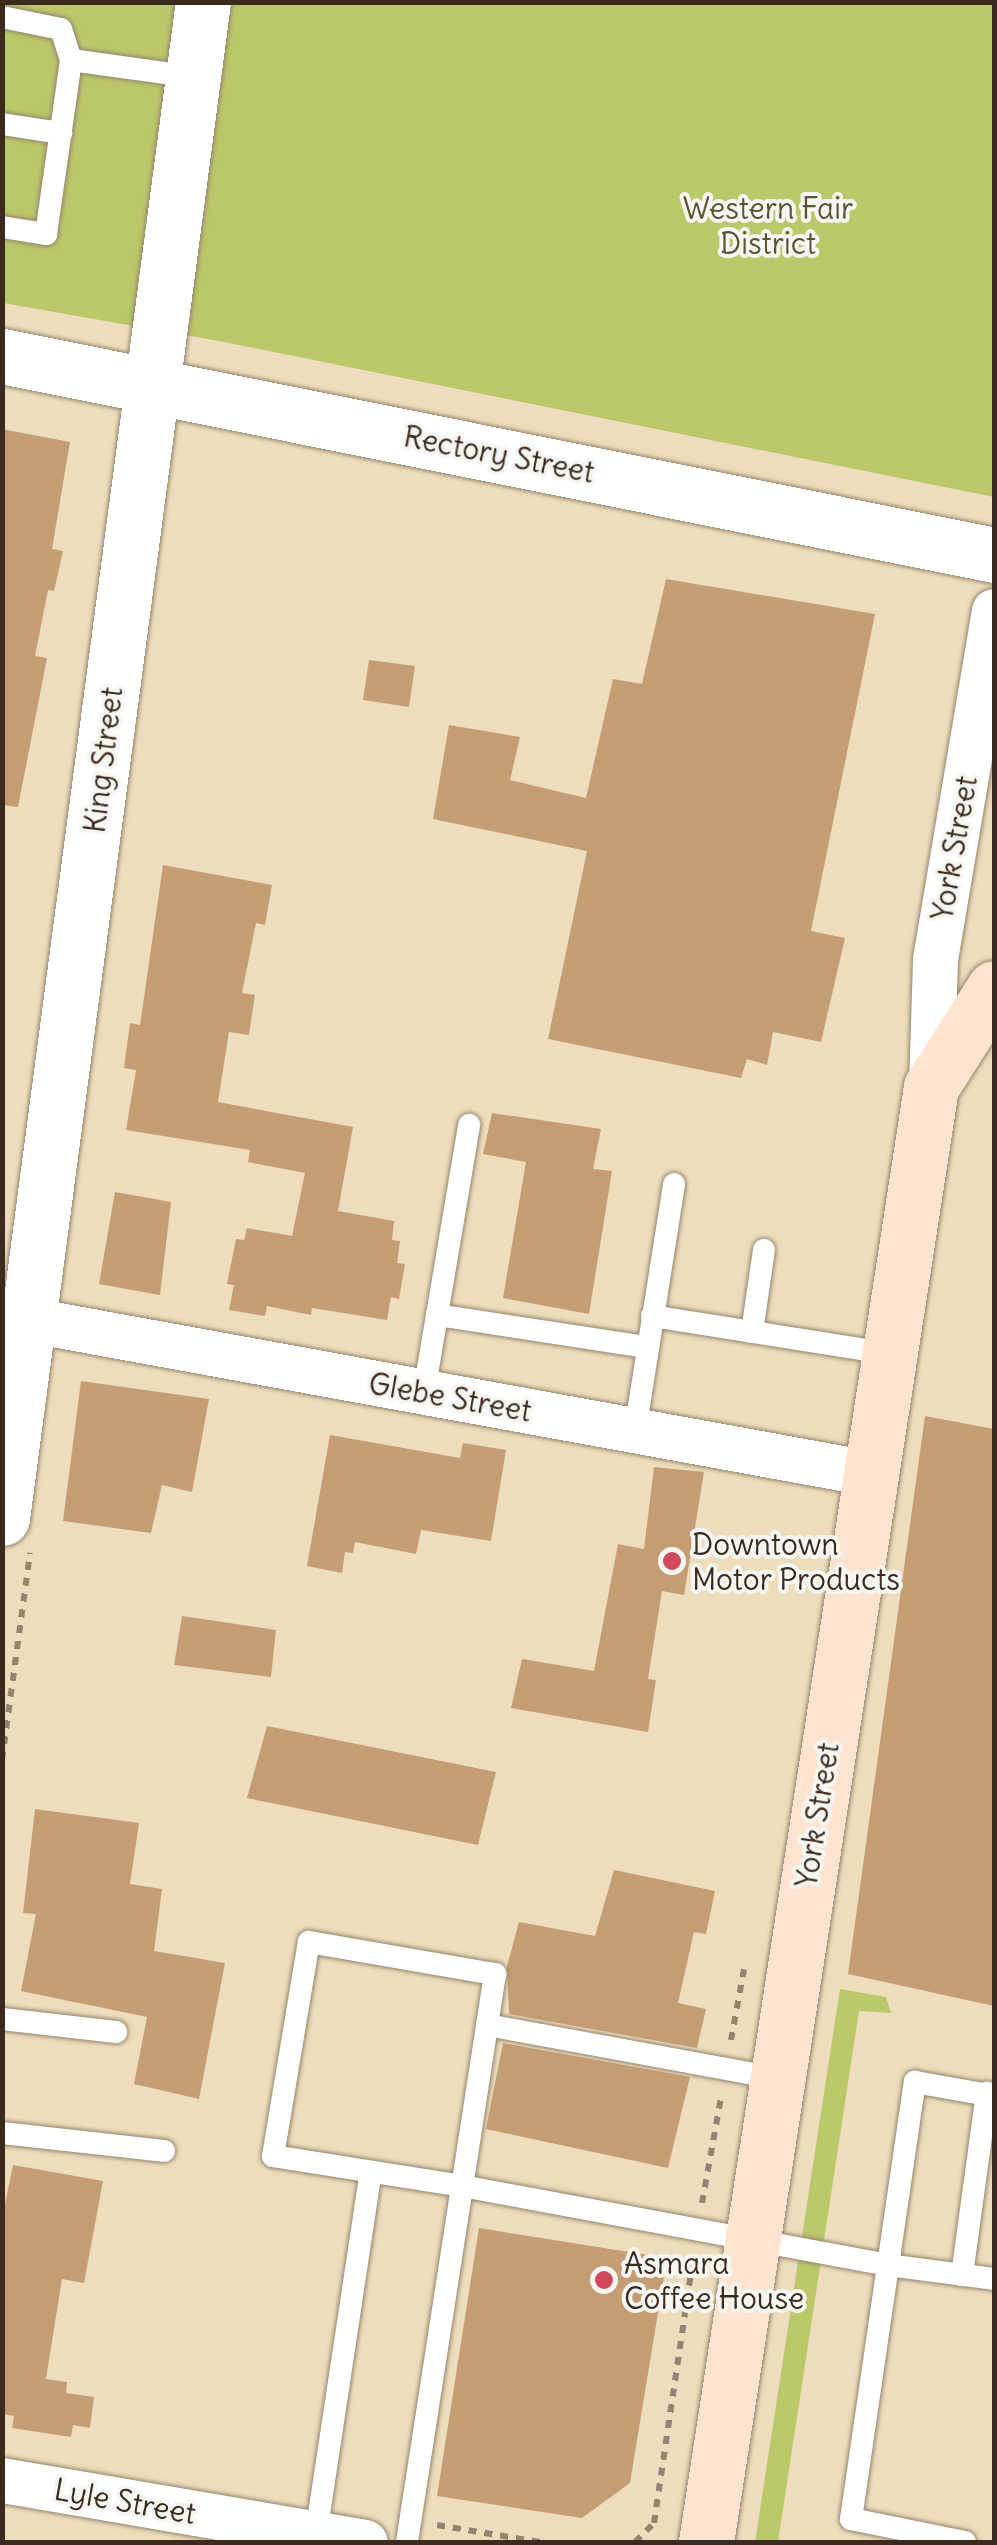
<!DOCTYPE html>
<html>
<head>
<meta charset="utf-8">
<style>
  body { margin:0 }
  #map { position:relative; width:997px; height:2545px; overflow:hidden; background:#edddbc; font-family:Delius,sans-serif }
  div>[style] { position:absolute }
  .green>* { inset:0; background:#bbc86a }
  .building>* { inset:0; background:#c49d75 }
  .path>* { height:6px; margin-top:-3px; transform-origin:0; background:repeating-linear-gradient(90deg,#94846d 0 8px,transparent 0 16px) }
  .roads { filter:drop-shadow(0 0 2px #94846d) drop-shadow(0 0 2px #94846d) }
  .service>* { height:22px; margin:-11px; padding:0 11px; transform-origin:11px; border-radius:11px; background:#fff }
  .minor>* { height:45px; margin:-22.5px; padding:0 22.5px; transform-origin:22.5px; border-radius:22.5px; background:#fff }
  .tertiary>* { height:55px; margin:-27.5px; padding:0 27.5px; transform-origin:27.5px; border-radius:27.5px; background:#fff }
  .secondary>* { height:55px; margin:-27.5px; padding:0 27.5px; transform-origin:27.5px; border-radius:27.5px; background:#fde4d1 }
  .dots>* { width:28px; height:28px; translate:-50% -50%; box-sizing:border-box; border:5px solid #f6f6f2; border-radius:50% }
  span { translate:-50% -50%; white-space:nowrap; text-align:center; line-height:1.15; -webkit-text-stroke:8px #f6f6f2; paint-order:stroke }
  .park-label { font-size:30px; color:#5b5231 }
  .street-label { font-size:30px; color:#3b2a1e }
  .poi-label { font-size:30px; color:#3b2a1e }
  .left { translate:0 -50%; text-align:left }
  .frame { position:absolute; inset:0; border:5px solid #3b2a1e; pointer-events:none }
</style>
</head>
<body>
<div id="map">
  <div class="green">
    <i style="clip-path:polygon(2px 3px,994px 3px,994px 497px,219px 341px,3px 303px)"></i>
    <i style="clip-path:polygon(840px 1989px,886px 1997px,891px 2013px,859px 2011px,778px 2542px,755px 2542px)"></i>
  </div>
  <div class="building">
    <i style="clip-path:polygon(2px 429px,70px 442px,52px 549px,63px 551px,54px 591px,48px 590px,35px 656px,47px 658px,18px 807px,2px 805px)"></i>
    <i style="clip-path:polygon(666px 579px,875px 614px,811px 931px,845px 938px,821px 1042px,773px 1032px,767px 1065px,747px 1059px,741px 1078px,548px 1039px,587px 851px,433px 819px,449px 725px,520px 737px,510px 780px,586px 798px,613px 679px,642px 684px)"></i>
    <i style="clip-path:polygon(369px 660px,415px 666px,409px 707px,363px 700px)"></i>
    <i style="clip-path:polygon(163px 865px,272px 885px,265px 925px,256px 923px,242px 993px,255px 995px,249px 1035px,229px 1032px,218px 1102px,353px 1127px,338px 1211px,394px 1221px,392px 1240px,400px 1241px,397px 1263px,405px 1264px,399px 1299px,391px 1297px,387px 1320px,312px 1308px,311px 1315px,267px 1306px,265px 1316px,229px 1310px,234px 1285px,227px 1284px,236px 1239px,244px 1240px,247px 1228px,292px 1236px,305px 1173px,248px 1162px,250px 1150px,126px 1130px,136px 1070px,124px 1068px,130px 1023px,140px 1025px)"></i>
    <i style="clip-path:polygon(492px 1113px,601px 1129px,593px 1169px,612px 1171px,589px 1314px,503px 1298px,526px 1162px,483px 1154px)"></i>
    <i style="clip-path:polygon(115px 1192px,171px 1202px,160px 1295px,99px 1284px)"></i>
    <i style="clip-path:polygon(81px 1381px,209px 1399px,192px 1492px,162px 1485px,151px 1533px,63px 1521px)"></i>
    <i style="clip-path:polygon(925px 1416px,994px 1429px,994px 2006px,848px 1974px)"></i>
    <i style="clip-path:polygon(330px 1435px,460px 1458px,463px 1443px,506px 1450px,491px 1541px,421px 1530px,416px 1554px,355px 1542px,353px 1553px,345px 1552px,342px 1573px,307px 1566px)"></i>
    <i style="clip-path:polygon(654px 1467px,704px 1472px,684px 1595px,662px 1591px,648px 1679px,656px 1680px,648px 1732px,511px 1708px,522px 1659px,594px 1671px,618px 1544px,644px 1549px)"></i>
    <i style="clip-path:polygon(182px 1616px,276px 1630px,271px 1677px,174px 1665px)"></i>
    <i style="clip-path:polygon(267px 1726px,496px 1772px,478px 1845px,247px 1798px)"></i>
    <i style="clip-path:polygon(35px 1809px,139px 1823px,130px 1884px,162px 1889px,154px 1951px,225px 1963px,199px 2099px,134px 2084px,147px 2017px,21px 1991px,36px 1914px,23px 1913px)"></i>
    <i style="clip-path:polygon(614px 1870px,715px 1891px,706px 1934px,694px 1932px,678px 2003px,706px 2009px,697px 2048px,509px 2014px,507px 1966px,519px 1922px,595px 1936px)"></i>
    <i style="clip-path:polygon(503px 2043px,690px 2077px,668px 2168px,486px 2129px)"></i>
    <i style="clip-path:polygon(13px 2165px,103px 2181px,84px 2283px,62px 2279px,46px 2379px,67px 2382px,66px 2393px,94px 2397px,90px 2428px,73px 2425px,71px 2437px,12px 2428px,14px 2416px,2px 2414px,2px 2219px)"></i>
    <i style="clip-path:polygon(479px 2228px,667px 2258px,630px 2483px,582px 2518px,437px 2496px)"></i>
  </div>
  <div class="path">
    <i style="left:2px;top:1760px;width:209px;rotate:-82.3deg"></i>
    <i style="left:731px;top:2040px;width:72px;rotate:-79.6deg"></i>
    <i style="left:702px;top:2203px;width:108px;rotate:-79.8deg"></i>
    <i style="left:437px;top:2525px;width:104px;rotate:9.4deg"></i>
    <i style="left:635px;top:2542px;width:27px;rotate:-45deg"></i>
    <i style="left:654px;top:2523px;width:267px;rotate:-81.6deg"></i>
  </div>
  <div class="roads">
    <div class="service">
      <i style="left:2px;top:17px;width:60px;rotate:11.5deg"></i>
      <i style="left:61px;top:29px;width:33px;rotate:72deg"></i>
      <i style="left:71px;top:60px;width:123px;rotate:7.9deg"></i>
      <i style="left:2px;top:124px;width:60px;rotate:8.7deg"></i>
      <i style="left:2px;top:227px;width:45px;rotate:9deg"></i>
      <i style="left:46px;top:234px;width:176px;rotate:-81.8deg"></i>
      <i style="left:437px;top:1315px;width:212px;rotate:8.7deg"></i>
      <i style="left:652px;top:1316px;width:242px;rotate:9deg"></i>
      <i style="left:752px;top:1332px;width:83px;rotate:-81.7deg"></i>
      <i style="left:424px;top:1392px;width:271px;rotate:-80.4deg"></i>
      <i style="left:635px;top:1431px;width:250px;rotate:-81deg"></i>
      <i style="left:309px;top:1942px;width:189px;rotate:9.8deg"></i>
      <i style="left:495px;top:1974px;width:215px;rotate:98.8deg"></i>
      <i style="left:462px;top:2186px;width:191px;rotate:-171deg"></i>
      <i style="left:273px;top:2156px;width:217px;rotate:-80.5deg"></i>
      <i style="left:2px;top:2019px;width:115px;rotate:6.5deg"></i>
      <i style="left:487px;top:2025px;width:294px;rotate:10.4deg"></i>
      <i style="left:2px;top:2133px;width:163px;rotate:6.3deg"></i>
      <i style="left:962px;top:2275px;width:184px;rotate:-82.2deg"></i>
      <i style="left:316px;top:2534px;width:366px;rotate:-81.4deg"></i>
      <i style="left:407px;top:2542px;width:360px;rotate:-81.2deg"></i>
      <i style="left:462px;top:2186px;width:433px;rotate:10.5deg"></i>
      <i style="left:888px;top:2265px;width:107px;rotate:7.5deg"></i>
      <i style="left:965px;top:2542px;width:116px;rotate:-168.6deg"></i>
      <i style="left:851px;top:2519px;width:442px;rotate:-81.7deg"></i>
      <i style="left:915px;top:2082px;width:80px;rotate:10deg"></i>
    </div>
    <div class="minor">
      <i style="left:931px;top:1087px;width:128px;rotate:-88.2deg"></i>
      <i style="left:935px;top:959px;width:353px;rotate:-80.4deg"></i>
      <i style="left:31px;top:1320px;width:852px;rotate:10.35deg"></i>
      <i style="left:2px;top:2480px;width:368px;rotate:9.7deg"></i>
    </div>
    <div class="tertiary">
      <i style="left:2px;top:356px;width:1012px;rotate:11.34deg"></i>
      <i style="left:2px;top:1518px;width:1529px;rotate:-82.45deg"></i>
    </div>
    <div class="secondary">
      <i style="left:706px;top:2542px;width:1472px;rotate:-81.21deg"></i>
      <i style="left:931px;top:1087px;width:117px;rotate:-57.5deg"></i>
    </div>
  </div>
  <div class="dots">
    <i style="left:672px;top:1561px;background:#d1495b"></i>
    <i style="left:604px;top:2280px;background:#d1495b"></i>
  </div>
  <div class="park-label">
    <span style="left:768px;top:225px">Western Fair<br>District</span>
  </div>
  <div class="street-label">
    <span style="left:499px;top:454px;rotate:11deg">Rectory Street</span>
    <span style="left:103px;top:760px;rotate:-83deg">King Street</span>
    <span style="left:954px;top:848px;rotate:-80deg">York Street</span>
    <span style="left:450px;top:1397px;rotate:10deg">Glebe Street</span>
    <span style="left:817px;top:1815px;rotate:-81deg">York Street</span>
    <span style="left:125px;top:2501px;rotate:10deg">Lyle Street</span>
  </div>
  <div class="poi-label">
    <span class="left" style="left:692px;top:1561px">Downtown<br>Motor Products</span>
    <span class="left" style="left:624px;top:2280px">Asmara<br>Coffee House</span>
  </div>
  <div class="frame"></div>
</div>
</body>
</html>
